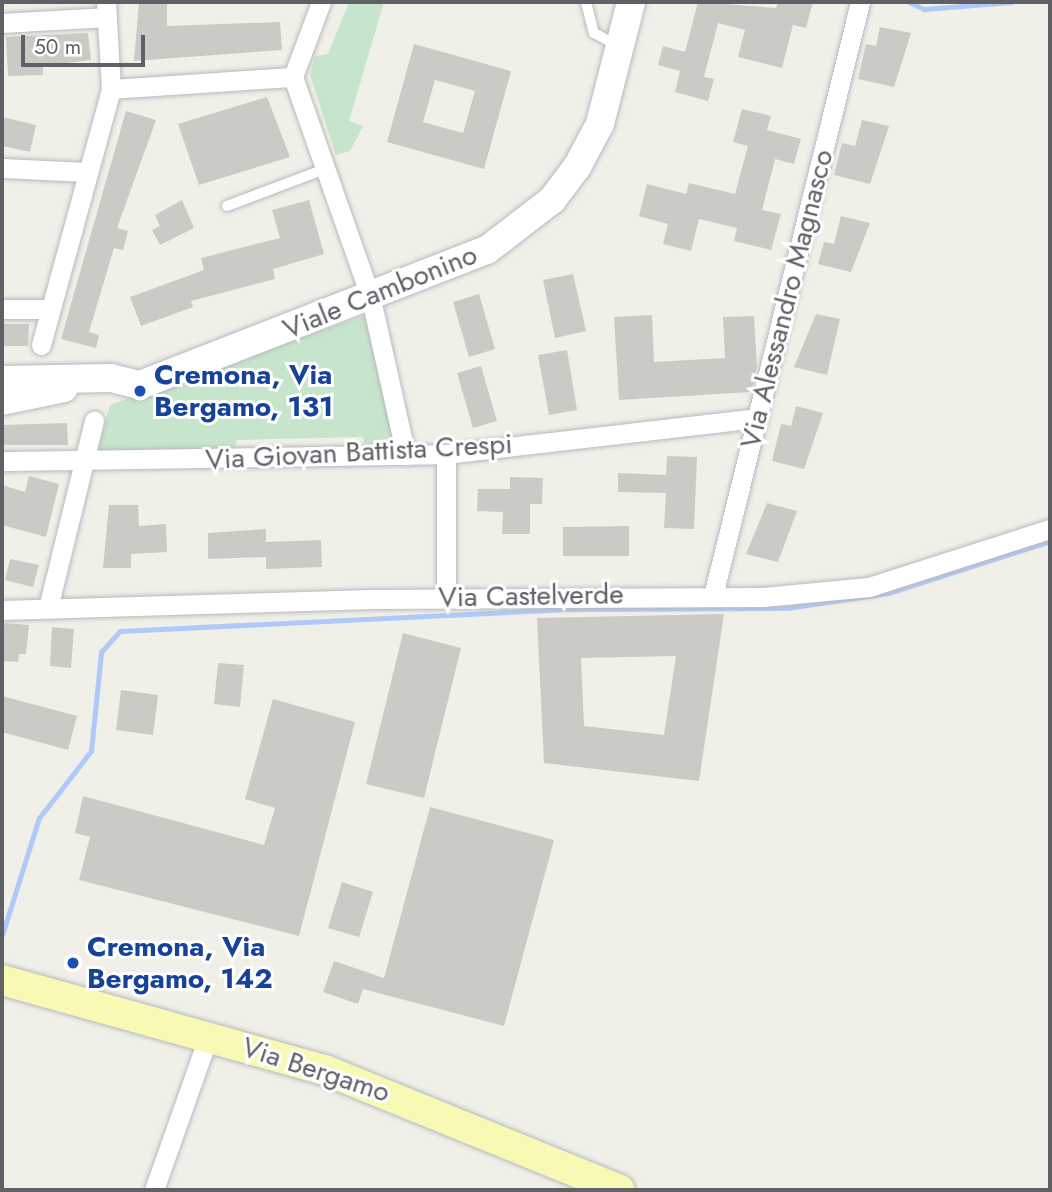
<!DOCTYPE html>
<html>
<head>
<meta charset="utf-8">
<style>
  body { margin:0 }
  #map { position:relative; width:1052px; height:1192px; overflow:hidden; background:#f0f0e8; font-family:Jost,sans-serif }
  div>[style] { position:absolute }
  .green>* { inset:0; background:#c7e5cd }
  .stream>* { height:5px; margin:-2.5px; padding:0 2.5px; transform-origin:2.5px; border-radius:2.5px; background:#afcaf9 }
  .building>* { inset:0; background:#cccac4 }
  .roads { filter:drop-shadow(0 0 2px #b8b9bd) drop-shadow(0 0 2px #b8b9bd) }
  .lane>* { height:10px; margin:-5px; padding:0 5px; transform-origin:5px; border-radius:5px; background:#fff }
  .street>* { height:19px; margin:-9.5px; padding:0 9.5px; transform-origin:9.5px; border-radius:9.5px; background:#fff }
  .secondary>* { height:28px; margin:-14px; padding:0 14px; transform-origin:14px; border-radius:14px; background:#fff }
  .primary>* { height:30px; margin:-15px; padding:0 15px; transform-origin:15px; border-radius:15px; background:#f7f9b4 }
  .dots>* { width:19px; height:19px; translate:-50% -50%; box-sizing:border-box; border:4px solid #fff; border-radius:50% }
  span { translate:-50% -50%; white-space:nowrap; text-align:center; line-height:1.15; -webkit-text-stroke:6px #fff; paint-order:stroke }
  .street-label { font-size:28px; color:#5f6167 }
  .transit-label { font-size:28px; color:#164399; font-weight:700 }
  .left { translate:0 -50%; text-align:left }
  .frame { position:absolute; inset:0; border:4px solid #5f6167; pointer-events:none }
  .scale { position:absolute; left:21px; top:35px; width:124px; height:32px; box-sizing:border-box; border:4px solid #5f6167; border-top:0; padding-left:9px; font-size:21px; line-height:24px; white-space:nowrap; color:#5f6167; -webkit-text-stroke:5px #fff; paint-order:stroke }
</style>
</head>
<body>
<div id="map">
  <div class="green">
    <i style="clip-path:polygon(349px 2px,384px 2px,349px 121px,363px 126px,350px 151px,336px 155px,310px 75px,315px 56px,328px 54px)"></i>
    <i style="clip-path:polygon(366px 315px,395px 446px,365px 446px,363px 437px,237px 440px,234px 449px,97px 454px,110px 405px)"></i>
  </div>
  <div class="stream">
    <i style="left:909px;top:2px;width:17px;rotate:25deg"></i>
    <i style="left:924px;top:9px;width:88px;rotate:-4.5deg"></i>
    <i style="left:2px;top:935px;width:123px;rotate:-72.5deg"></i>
    <i style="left:39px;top:818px;width:85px;rotate:-52.2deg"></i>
    <i style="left:91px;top:751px;width:100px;rotate:-84.2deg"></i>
    <i style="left:101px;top:652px;width:28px;rotate:-48deg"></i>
    <i style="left:120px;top:631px;width:448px;rotate:-2.8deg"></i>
    <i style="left:567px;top:609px;width:220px;rotate:-0.3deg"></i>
    <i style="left:787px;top:608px;width:102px;rotate:-8.4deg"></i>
    <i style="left:888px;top:593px;width:170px;rotate:-17.8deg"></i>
  </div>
  <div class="building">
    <i style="clip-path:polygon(139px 2px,167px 2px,167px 26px,280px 22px,282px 50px,134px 61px)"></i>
    <i style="clip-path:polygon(698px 2px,776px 8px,778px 2px,813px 2px,806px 28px,793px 25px,782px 68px,738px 57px,745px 30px,718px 23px,704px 77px,714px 79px,708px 101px,675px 92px,680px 71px,658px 65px,663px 46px,685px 52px)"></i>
    <i style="clip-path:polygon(880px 27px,911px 33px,894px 87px,858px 79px,866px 44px,876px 46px)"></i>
    <i style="clip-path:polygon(88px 33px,91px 60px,43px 66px,43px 75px,8px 76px,6px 37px)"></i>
    <i style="clip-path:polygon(evenodd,414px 44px,511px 71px,484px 169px,387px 142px,414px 44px,435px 80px,475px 91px,463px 133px,423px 122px,435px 80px)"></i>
    <i style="clip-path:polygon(267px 97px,290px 157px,199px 185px,178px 124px)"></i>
    <i style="clip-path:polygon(742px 109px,771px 116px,767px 130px,801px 139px,794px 164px,775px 159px,762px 210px,781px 214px,771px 250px,734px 241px,737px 228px,699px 219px,691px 251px,663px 244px,668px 224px,639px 216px,647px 184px,686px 194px,689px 183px,735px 194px,748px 146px,733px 142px)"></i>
    <i style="clip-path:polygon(126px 111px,156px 120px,117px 228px,128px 231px,123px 250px,114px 248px,89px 332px,99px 335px,96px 348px,61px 339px)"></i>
    <i style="clip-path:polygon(2px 117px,36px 125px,30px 152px,2px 146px)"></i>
    <i style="clip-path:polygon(862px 120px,889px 126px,870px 184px,834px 175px,842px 143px,855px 146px)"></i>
    <i style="clip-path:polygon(182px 200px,194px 228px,160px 245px,152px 230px,160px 226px,155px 215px)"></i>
    <i style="clip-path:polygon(309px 200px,324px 254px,273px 269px,275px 279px,191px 301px,193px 307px,141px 326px,130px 297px,204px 270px,201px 258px,280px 238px,272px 210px)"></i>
    <i style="clip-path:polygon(841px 216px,870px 223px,851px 272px,818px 264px,824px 242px,834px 244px)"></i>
    <i style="clip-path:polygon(573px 274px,586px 331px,555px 338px,543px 280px)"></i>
    <i style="clip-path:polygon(479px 294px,495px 349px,469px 357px,453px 302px)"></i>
    <i style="clip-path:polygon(816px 314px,840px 319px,827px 375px,794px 367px)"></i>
    <i style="clip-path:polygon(652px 315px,654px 362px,725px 358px,723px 317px,754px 316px,757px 367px,751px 392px,619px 400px,614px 317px)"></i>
    <i style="clip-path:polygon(2px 324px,29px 324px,28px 346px,2px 346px)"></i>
    <i style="clip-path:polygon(567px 350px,577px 410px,549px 415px,538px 355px)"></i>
    <i style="clip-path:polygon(481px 366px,497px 421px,473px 428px,457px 373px)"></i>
    <i style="clip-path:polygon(796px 406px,823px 413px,804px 469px,772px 461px,781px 424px,791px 426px)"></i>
    <i style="clip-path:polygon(67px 423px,68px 445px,2px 445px,2px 425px)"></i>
    <i style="clip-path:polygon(667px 456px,697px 457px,694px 529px,664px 528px,666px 493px,618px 492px,618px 473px,666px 475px)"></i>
    <i style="clip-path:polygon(29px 476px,59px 484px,46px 537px,2px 525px,2px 485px,25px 492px)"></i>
    <i style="clip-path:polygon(510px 477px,543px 478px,542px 504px,530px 504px,530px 534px,502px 534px,503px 512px,477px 511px,478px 489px,510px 489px)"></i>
    <i style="clip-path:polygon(767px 503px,797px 511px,778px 562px,746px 554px)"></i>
    <i style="clip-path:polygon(109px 505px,138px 505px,139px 526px,166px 524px,167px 552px,131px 554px,131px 568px,103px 568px)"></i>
    <i style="clip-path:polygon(629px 526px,629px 556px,563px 556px,563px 527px)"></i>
    <i style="clip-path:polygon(266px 529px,266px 542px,321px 540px,322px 567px,266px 569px,266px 557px,208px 559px,208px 533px)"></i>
    <i style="clip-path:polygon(10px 559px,39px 565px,33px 587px,5px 580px)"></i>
    <i style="clip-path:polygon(evenodd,724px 614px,699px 781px,544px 763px,537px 618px,724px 614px,676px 656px,664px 735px,584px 726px,581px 658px,676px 656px)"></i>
    <i style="clip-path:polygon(2px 623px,29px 625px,26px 654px,19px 654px,18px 662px,2px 661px)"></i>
    <i style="clip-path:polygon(52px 627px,74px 629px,71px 668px,50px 666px)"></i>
    <i style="clip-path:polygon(403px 633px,461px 648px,424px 798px,366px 784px)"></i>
    <i style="clip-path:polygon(218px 663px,244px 665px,240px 707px,214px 704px)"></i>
    <i style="clip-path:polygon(121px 690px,158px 695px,153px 735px,116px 730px)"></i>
    <i style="clip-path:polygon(2px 696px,77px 716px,68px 750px,2px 732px)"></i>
    <i style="clip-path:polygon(273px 699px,355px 722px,299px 936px,79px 880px,90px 837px,75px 833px,83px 796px,264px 845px,275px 808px,245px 799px)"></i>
    <i style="clip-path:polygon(430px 807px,554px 840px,504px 1026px,363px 989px,358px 1004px,323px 992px,334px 961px,384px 978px)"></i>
    <i style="clip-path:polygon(342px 882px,373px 892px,359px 937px,328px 928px)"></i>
  </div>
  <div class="roads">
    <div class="lane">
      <i style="left:586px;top:2px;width:32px;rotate:76deg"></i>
      <i style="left:594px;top:33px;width:27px;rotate:28deg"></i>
      <i style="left:227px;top:206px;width:105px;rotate:-20.7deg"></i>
    </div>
    <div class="street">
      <i style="left:321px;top:2px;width:80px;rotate:110.5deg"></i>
      <i style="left:293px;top:77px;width:235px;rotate:70.6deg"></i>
      <i style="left:371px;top:299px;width:160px;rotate:77.4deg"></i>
      <i style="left:2px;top:23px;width:105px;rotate:-3.3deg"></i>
      <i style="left:111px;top:89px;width:182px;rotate:-3.8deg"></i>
      <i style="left:2px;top:168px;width:86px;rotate:2.7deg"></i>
      <i style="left:2px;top:309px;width:48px"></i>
      <i style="left:41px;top:345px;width:265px;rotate:-74.7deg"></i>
      <i style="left:111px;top:89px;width:87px;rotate:-93.3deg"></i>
      <i style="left:446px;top:454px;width:143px;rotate:90deg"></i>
      <i style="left:2px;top:461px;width:444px;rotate:-0.9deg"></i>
      <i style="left:446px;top:454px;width:314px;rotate:-6.6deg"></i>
      <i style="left:713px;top:596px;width:612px;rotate:-76.1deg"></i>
      <i style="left:48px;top:608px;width:193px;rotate:-76.2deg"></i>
      <i style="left:2px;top:610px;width:370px;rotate:-1.7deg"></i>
      <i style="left:372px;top:599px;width:391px;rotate:-0.3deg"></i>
      <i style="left:763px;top:597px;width:106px;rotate:-5.4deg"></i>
      <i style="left:869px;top:587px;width:190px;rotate:-17.8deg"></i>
      <i style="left:154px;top:1190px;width:164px;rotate:-70.5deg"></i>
    </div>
    <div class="secondary">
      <i style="left:2px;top:380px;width:109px;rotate:-1.1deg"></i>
      <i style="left:111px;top:378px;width:30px;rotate:14deg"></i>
      <i style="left:140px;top:385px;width:372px;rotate:-21.3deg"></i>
      <i style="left:487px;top:250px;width:82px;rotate:-37.6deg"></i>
      <i style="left:552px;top:200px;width:41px;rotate:-52.9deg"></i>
      <i style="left:577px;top:167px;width:49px;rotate:-61.9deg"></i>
      <i style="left:600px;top:124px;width:126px;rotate:-75.7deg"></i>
      <i style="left:2px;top:401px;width:63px;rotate:-11.8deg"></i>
    </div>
    <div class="primary">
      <i style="left:2px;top:980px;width:335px;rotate:15.6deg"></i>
      <i style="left:325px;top:1070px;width:318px;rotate:22.1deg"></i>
    </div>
  </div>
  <div class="dots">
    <i style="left:140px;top:391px;background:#1a4fb4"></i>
    <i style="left:73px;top:963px;background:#1a4fb4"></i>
  </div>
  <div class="street-label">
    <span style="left:380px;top:292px;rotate:-22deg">Viale Cambonino</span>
    <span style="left:787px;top:299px;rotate:-76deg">Via Alessandro Magnasco</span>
    <span style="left:359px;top:452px;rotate:-3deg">Via Giovan Battista Crespi</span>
    <span style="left:531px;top:596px;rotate:-1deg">Via Castelverde</span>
    <span style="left:316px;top:1070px;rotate:18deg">Via Bergamo</span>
  </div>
  <div class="transit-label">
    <span class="left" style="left:154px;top:391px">Cremona, Via<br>Bergamo, 131</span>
    <span class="left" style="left:87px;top:963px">Cremona, Via<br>Bergamo, 142</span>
  </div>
  <div class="frame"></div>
  <div class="scale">50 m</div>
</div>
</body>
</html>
